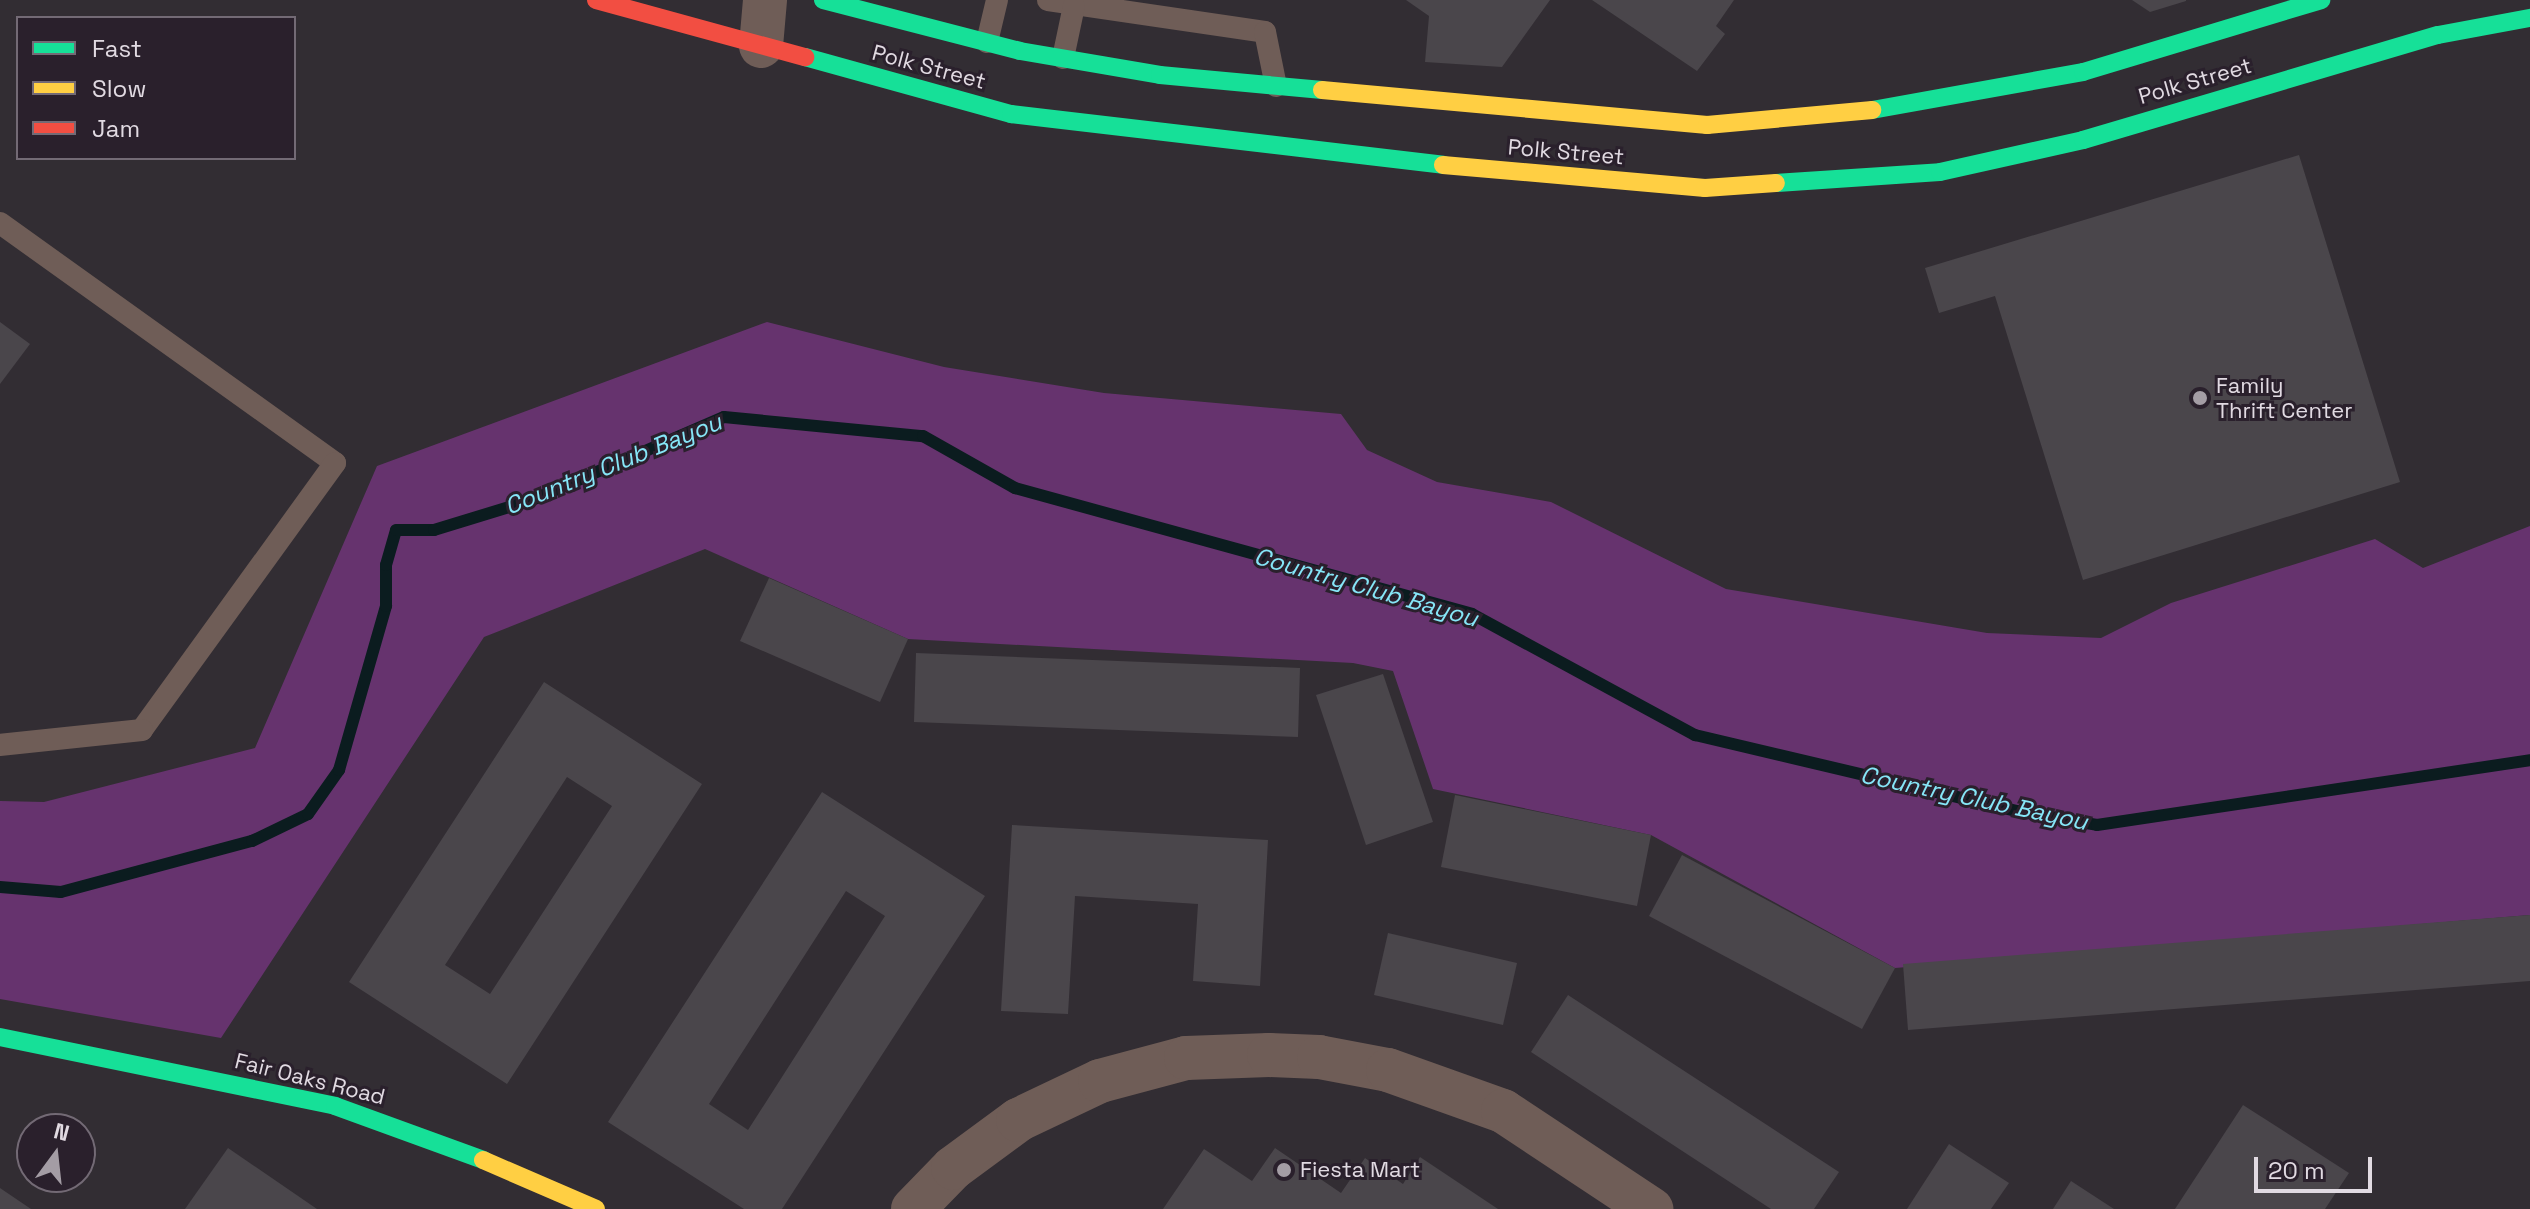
<!DOCTYPE html>
<html>
<head>
<meta charset="utf-8">
<style>
  body { margin:0 }
  #map { position:relative; width:2530px; height:1209px; overflow:hidden; background:#322d33; font-family:"Space Grotesk",sans-serif }
  div>[style] { position:absolute }
  .green>* { inset:0; background:#66336e }
  .stream>* { height:12px; margin:-6px; padding:0 6px; transform-origin:6px; border-radius:6px; background:#0b1c1f }
  .building>* { inset:0; background:#4a464b }
  .lane>* { height:22px; margin:-11px; padding:0 11px; transform-origin:11px; border-radius:11px; background:#6f5d57 }
  .street>* { height:44px; margin:-22px; padding:0 22px; transform-origin:22px; border-radius:22px; background:#6f5d57 }
  .fast>* { height:18px; margin:-9px; padding:0 9px; transform-origin:9px; border-radius:9px; background:#16e098 }
  .slow>* { height:18px; margin:-9px; padding:0 9px; transform-origin:9px; border-radius:9px; background:#ffcf43 }
  .jam>* { height:18px; margin:-9px; padding:0 9px; transform-origin:9px; border-radius:9px; background:#f24e42 }
  .dots>* { width:22px; height:22px; translate:-50% -50%; box-sizing:border-box; border:4px solid #2a202c; border-radius:50% }
  span { translate:-50% -50%; white-space:nowrap; text-align:center; line-height:1.15; -webkit-text-stroke:6px #2a202c; paint-order:stroke }
  .street-label { font-size:22px; color:#e1dae2 }
  .poi-label { font-size:22px; color:#e1dae2 }
  .left { translate:0 -50%; text-align:left }
  .water-label { font-size:24px; color:#86e6f7; font-style:italic }
  .legend { position:absolute; left:16px; top:16px; width:280px; height:144px; box-sizing:border-box; background:#2a202c; border:2px solid #736a75; margin:0; padding:10px 14px; list-style:none; font-size:24px; color:#e1dae2 }
  .legend li { display:flex; align-items:center; gap:16px; height:40px }
  .legend b { width:40px; border:2px solid #736a75 }
  .north { position:absolute; left:16px; top:1113px; width:80px; height:80px; box-sizing:border-box; background:#2a202c; border:2px solid #736a75; border-radius:50%; rotate:15deg; font-size:22px; font-weight:700; line-height:32px; text-align:center; color:#e1dae2 }
  .north::after { content:''; display:block; margin:auto; width:28px; height:36px; background:#a49da5; clip-path:polygon(50% 0,100% 100%,50% 72%,0 100%) }
  .scale { position:absolute; left:2254px; top:1157px; width:118px; height:36px; box-sizing:border-box; border:4px solid #e1dae2; border-top:0; padding-left:10px; font-size:24px; line-height:28px; white-space:nowrap; color:#e1dae2; -webkit-text-stroke:6px #2a202c; paint-order:stroke }
</style>
</head>
<body>
<div id="map">
  <div class="green">
    <i style="clip-path:polygon(767px 322px,944px 367px,1104px 393px,1341px 414px,1367px 450px,1437px 482px,1551px 502px,1726px 589px,1987px 633px,2101px 638px,2171px 603px,2375px 539px,2423px 568px,2530px 526px,2530px 915px,1895px 968px,1651px 835px,1433px 789px,1393px 671px,1353px 663px,908px 639px,705px 549px,484px 637px,221px 1038px,0 999px,0 801px,44px 802px,255px 748px,377px 466px)"></i>
  </div>
  <div class="stream">
    <i style="left:0;top:887px;width:61px;rotate:4.7deg"></i>
    <i style="left:61px;top:892px;width:198px;rotate:-15deg"></i>
    <i style="left:252px;top:841px;width:62px;rotate:-25.7deg"></i>
    <i style="left:308px;top:814px;width:54px;rotate:-54.8deg"></i>
    <i style="left:339px;top:770px;width:171px;rotate:-74deg"></i>
    <i style="left:386px;top:606px;width:41px;rotate:-90deg"></i>
    <i style="left:386px;top:565px;width:36px;rotate:-74deg"></i>
    <i style="left:396px;top:530px;width:38px"></i>
    <i style="left:434px;top:530px;width:102px;rotate:-17deg"></i>
    <i style="left:532px;top:500px;width:209px;rotate:-23.4deg"></i>
    <i style="left:724px;top:417px;width:200px;rotate:5.5deg"></i>
    <i style="left:923px;top:436px;width:106px;rotate:29.5deg"></i>
    <i style="left:1015px;top:488px;width:474px;rotate:15.4deg"></i>
    <i style="left:1472px;top:614px;width:254px;rotate:28.5deg"></i>
    <i style="left:1695px;top:735px;width:331px;rotate:13.3deg"></i>
    <i style="left:2017px;top:811px;width:81px;rotate:9.9deg"></i>
    <i style="left:2097px;top:825px;width:438px;rotate:-8.5deg"></i>
  </div>
  <div class="building">
    <i style="clip-path:polygon(1406px 0,1550px 0,1502px 67px,1425px 62px,1429px 16px)"></i>
    <i style="clip-path:polygon(1592px 0,1734px 0,1716px 26px,1725px 34px,1697px 71px)"></i>
    <i style="clip-path:polygon(2132px 0,2186px 0,2186px 1px,2150px 12px)"></i>
    <i style="clip-path:polygon(2299px 155px,2400px 482px,2083px 580px,1995px 296px,1939px 313px,1925px 268px)"></i>
    <i style="clip-path:polygon(0 322px,30px 344px,0 384px)"></i>
    <i style="clip-path:polygon(769px 578px,908px 639px,880px 702px,740px 641px)"></i>
    <i style="clip-path:polygon(916px 653px,1300px 668px,1298px 737px,914px 722px)"></i>
    <i style="clip-path:polygon(1383px 674px,1433px 822px,1366px 845px,1316px 695px)"></i>
    <i style="clip-path:polygon(evenodd,544px 682px,702px 784px,507px 1084px,349px 982px,544px 682px,567px 777px,612px 806px,490px 994px,445px 965px,567px 777px)"></i>
    <i style="clip-path:polygon(evenodd,822px 792px,985px 896px,782px 1209px,744px 1209px,608px 1122px,822px 792px,846px 891px,885px 916px,748px 1130px,709px 1104px,846px 891px)"></i>
    <i style="clip-path:polygon(1455px 795px,1651px 835px,1637px 906px,1441px 867px)"></i>
    <i style="clip-path:polygon(1012px 825px,1268px 840px,1260px 986px,1193px 981px,1198px 904px,1075px 896px,1068px 1014px,1001px 1011px)"></i>
    <i style="clip-path:polygon(1682px 855px,1895px 968px,1862px 1029px,1649px 916px)"></i>
    <i style="clip-path:polygon(2530px 915px,2530px 981px,1908px 1030px,1903px 964px)"></i>
    <i style="clip-path:polygon(1388px 933px,1517px 963px,1503px 1025px,1374px 995px)"></i>
    <i style="clip-path:polygon(1568px 995px,1839px 1172px,1814px 1209px,1771px 1209px,1531px 1052px)"></i>
    <i style="clip-path:polygon(2243px 1105px,2349px 1173px,2325px 1209px,2175px 1209px)"></i>
    <i style="clip-path:polygon(1949px 1144px,2009px 1183px,1991px 1209px,1907px 1209px)"></i>
    <i style="clip-path:polygon(228px 1148px,317px 1209px,185px 1209px)"></i>
    <i style="clip-path:polygon(1275px 1148px,1341px 1193px,1365px 1158px,1403px 1184px,1420px 1157px,1498px 1209px,1163px 1209px,1204px 1149px,1252px 1181px)"></i>
    <i style="clip-path:polygon(2071px 1181px,2114px 1209px,2053px 1209px)"></i>
    <i style="clip-path:polygon(0 1188px,31px 1209px,0 1209px)"></i>
  </div>
  <div class="lane">
    <i style="left:1048px;top:0;width:219px;rotate:8.4deg"></i>
    <i style="left:1265px;top:32px;width:55px;rotate:78.5deg"></i>
    <i style="left:987px;top:42px;width:43px;rotate:-76.6deg"></i>
    <i style="left:1063px;top:58px;width:53px;rotate:-78.1deg"></i>
    <i style="left:0;top:223px;width:412px;rotate:35.6deg"></i>
    <i style="left:335px;top:463px;width:329px;rotate:125.9deg"></i>
    <i style="left:142px;top:730px;width:143px;rotate:174deg"></i>
  </div>
  <div class="street">
    <i style="left:761px;top:46px;width:46px;rotate:-85deg"></i>
    <i style="left:913px;top:1209px;width:57px;rotate:-45.7deg"></i>
    <i style="left:953px;top:1168px;width:81px;rotate:-36.4deg"></i>
    <i style="left:1018px;top:1120px;width:91px;rotate:-25.4deg"></i>
    <i style="left:1100px;top:1081px;width:89px;rotate:-15deg"></i>
    <i style="left:1186px;top:1058px;width:83px;rotate:-2.1deg"></i>
    <i style="left:1269px;top:1055px;width:50px;rotate:2.3deg"></i>
    <i style="left:1319px;top:1057px;width:70px;rotate:10.7deg"></i>
    <i style="left:1388px;top:1070px;width:122px;rotate:19.6deg"></i>
    <i style="left:1503px;top:1111px;width:178px;rotate:33.5deg"></i>
  </div>
  <div class="fast">
    <i style="left:823px;top:0;width:203px;rotate:14.5deg"></i>
    <i style="left:1020px;top:51px;width:142px;rotate:9.7deg"></i>
    <i style="left:1160px;top:75px;width:163px;rotate:5.3deg"></i>
    <i style="left:805px;top:57px;width:214px;rotate:15.5deg"></i>
    <i style="left:1011px;top:114px;width:435px;rotate:6.7deg"></i>
    <i style="left:1872px;top:110px;width:214px;rotate:-10.2deg"></i>
    <i style="left:2083px;top:72px;width:249px;rotate:-16.8deg"></i>
    <i style="left:1776px;top:183px;width:164px;rotate:-3.8deg"></i>
    <i style="left:1940px;top:172px;width:147px;rotate:-12.6deg"></i>
    <i style="left:2083px;top:140px;width:370px;rotate:-16.5deg"></i>
    <i style="left:2438px;top:35px;width:94px;rotate:-10.5deg"></i>
    <i style="left:0;top:1037px;width:342px;rotate:11.6deg"></i>
    <i style="left:335px;top:1106px;width:158px;rotate:20deg"></i>
  </div>
  <div class="slow">
    <i style="left:1322px;top:90px;width:387px;rotate:5.2deg"></i>
    <i style="left:1707px;top:125px;width:166px;rotate:-5.2deg"></i>
    <i style="left:1443px;top:165px;width:263px;rotate:5deg"></i>
    <i style="left:1705px;top:188px;width:71px;rotate:-4deg"></i>
    <i style="left:483px;top:1160px;width:123px;rotate:23.4deg"></i>
  </div>
  <div class="jam">
    <i style="left:596px;top:0;width:217px;rotate:15.3deg"></i>
  </div>
  <div class="dots">
    <i style="left:2200px;top:398px;background:#a49da5"></i>
    <i style="left:1284px;top:1170px;background:#a49da5"></i>
  </div>
  <div class="street-label">
    <span style="left:929px;top:67px;rotate:15deg">Polk Street</span>
    <span style="left:2195px;top:81px;rotate:-16deg">Polk Street</span>
    <span style="left:1566px;top:152px;rotate:5deg">Polk Street</span>
    <span style="left:310px;top:1079px;rotate:14deg">Fair Oaks Road</span>
  </div>
  <div class="poi-label">
    <span class="left" style="left:2216px;top:398px">Family<br>Thrift Center</span>
    <span class="left" style="left:1300px;top:1170px">Fiesta Mart</span>
  </div>
  <div class="water-label">
    <span style="left:613px;top:464px;rotate:-22deg">Country Club Bayou</span>
    <span style="left:1366px;top:587px;rotate:16deg">Country Club Bayou</span>
    <span style="left:1974px;top:798px;rotate:12deg">Country Club Bayou</span>
  </div>
  <ul class="legend">
  <li><b style="height:10px;background:#16e098"></b>Fast</li>
  <li><b style="height:10px;background:#ffcf43"></b>Slow</li>
  <li><b style="height:10px;background:#f24e42"></b>Jam</li>
  </ul>
  <div class="north">N</div>
  <div class="scale">20 m</div>
</div>
</body>
</html>
